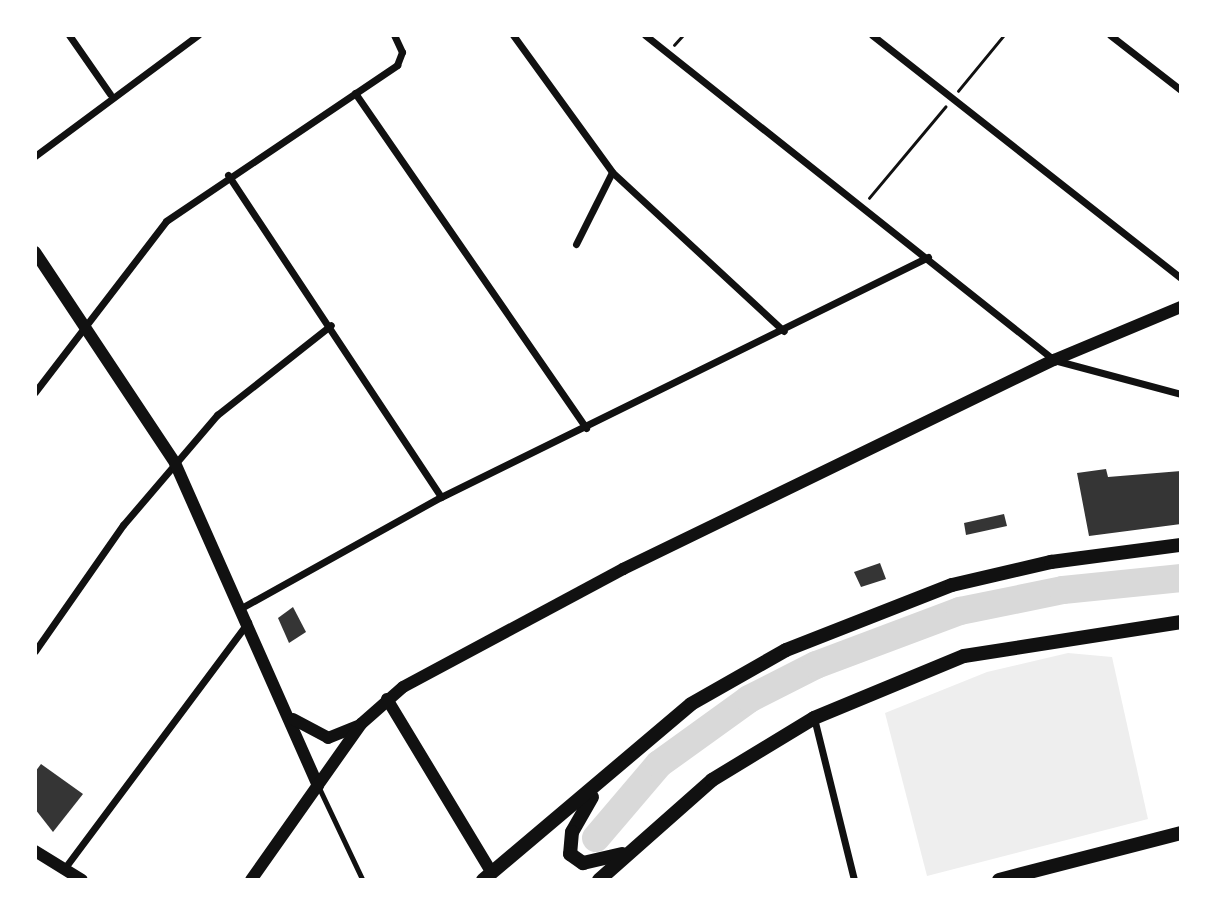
<!DOCTYPE html>
<html>
<head>
<meta charset="utf-8">
<style>
  body { margin:0 }
  #map { position:relative; width:1216px; height:915px; overflow:hidden; background:#fff; font-family:"IBM Plex Serif",serif }
  div>[style] { position:absolute }
  .green>* { inset:0; background:#eee }
  .river>* { height:28px; margin:-14px; padding:0 14px; transform-origin:14px; border-radius:14px; background:#d9d9d9 }
  .building>* { inset:0; background:#353535 }
  .path>* { height:2.5px; margin:-1.25px; padding:0 1.25px; transform-origin:1.25px; border-radius:1.25px; background:#111 }
  .service>* { height:4.5px; margin:-2.25px; padding:0 2.25px; transform-origin:2.25px; border-radius:2.25px; background:#111 }
  .minor>* { height:7px; margin:-3.5px; padding:0 3.5px; transform-origin:3.5px; border-radius:3.5px; background:#111 }
  .tertiary>* { height:12px; margin:-6px; padding:0 6px; transform-origin:6px; border-radius:6px; background:#111 }
  .secondary>* { height:14px; margin:-7px; padding:0 7px; transform-origin:7px; border-radius:7px; background:#111 }
  .primary>* { height:14px; margin:-7px; padding:0 7px; transform-origin:7px; border-radius:7px; background:#111 }
  span { translate:-50% -50%; white-space:nowrap; text-align:center; line-height:1.15; -webkit-text-stroke:7px #fff; paint-order:stroke }
  .frame { position:absolute; inset:0; border:37px solid #fff; pointer-events:none }
</style>
</head>
<body>
<div id="map">
  <div class="green">
    <i style="clip-path:polygon(1068px 653px,1112px 657px,1148px 819px,927px 876px,885px 713px,987px 672px)"></i>
  </div>
  <div class="river">
    <i style="left:596px;top:838px;width:97px;rotate:-49.6deg"></i>
    <i style="left:659px;top:764px;width:111px;rotate:-35.8deg"></i>
    <i style="left:749px;top:699px;width:75px;rotate:-26.9deg"></i>
    <i style="left:816px;top:665px;width:154px;rotate:-20.6deg"></i>
    <i style="left:960px;top:611px;width:105px;rotate:-11.5deg"></i>
    <i style="left:1063px;top:590px;width:119px;rotate:-5.8deg"></i>
  </div>
  <div class="building">
    <i style="clip-path:polygon(1106px 469px,1108px 477px,1181px 471px,1181px 524px,1089px 536px,1077px 473px)"></i>
    <i style="clip-path:polygon(1004px 514px,1007px 526px,966px 535px,964px 523px)"></i>
    <i style="clip-path:polygon(880px 563px,886px 579px,861px 587px,854px 572px)"></i>
    <i style="clip-path:polygon(293px 607px,306px 632px,289px 643px,278px 618px)"></i>
    <i style="clip-path:polygon(41px 764px,83px 794px,53px 832px,35px 809px,35px 772px)"></i>
  </div>
  <div class="path">
    <i style="left:674px;top:45px;width:13px;rotate:-48deg"></i>
    <i style="left:958px;top:91px;width:72px;rotate:-50.6deg"></i>
    <i style="left:869px;top:198px;width:119px;rotate:-50.1deg"></i>
  </div>
  <div class="service">
    <i style="left:319px;top:787px;width:103px;rotate:64.7deg"></i>
  </div>
  <div class="minor">
    <i style="left:69px;top:35px;width:72px;rotate:55.2deg"></i>
    <i style="left:513px;top:35px;width:169px;rotate:54.1deg"></i>
    <i style="left:612px;top:172px;width:234px;rotate:42.8deg"></i>
    <i style="left:645px;top:35px;width:522px;rotate:38.47deg"></i>
    <i style="left:1054px;top:360px;width:131px;rotate:15deg"></i>
    <i style="left:872px;top:35px;width:393px;rotate:38.2deg"></i>
    <i style="left:1110px;top:35px;width:90px;rotate:37.8deg"></i>
    <i style="left:355px;top:93px;width:407px;rotate:55.4deg"></i>
    <i style="left:35px;top:156px;width:203px;rotate:-36.6deg"></i>
    <i style="left:228px;top:175px;width:386px;rotate:56.5deg"></i>
    <i style="left:576px;top:244px;width:80px;rotate:-63.4deg"></i>
    <i style="left:35px;top:392px;width:215px;rotate:-52.5deg"></i>
    <i style="left:166px;top:221px;width:279px;rotate:-34deg"></i>
    <i style="left:397px;top:65px;width:14px;rotate:-69deg"></i>
    <i style="left:402px;top:52px;width:19px;rotate:-115deg"></i>
    <i style="left:243px;top:607px;width:227px;rotate:-29.1deg"></i>
    <i style="left:441px;top:497px;width:543px;rotate:-26.23deg"></i>
    <i style="left:35px;top:651px;width:154px;rotate:-55.1deg"></i>
    <i style="left:123px;top:525px;width:145px;rotate:-49.5deg"></i>
    <i style="left:217px;top:415px;width:145px;rotate:-38.3deg"></i>
    <i style="left:814px;top:718px;width:167px;rotate:76.1deg"></i>
    <i style="left:64px;top:869px;width:308px;rotate:-53.3deg"></i>
  </div>
  <div class="tertiary">
    <i style="left:35px;top:252px;width:253px;rotate:56.4deg"></i>
    <i style="left:175px;top:463px;width:353px;rotate:66.1deg"></i>
    <i style="left:387px;top:699px;width:203px;rotate:58.9deg"></i>
    <i style="left:293px;top:719px;width:40px;rotate:28deg"></i>
    <i style="left:328px;top:738px;width:32px;rotate:-22deg"></i>
    <i style="left:35px;top:851px;width:55px;rotate:31.7deg"></i>
    <i style="left:251px;top:880px;width:191px;rotate:-54.8deg"></i>
    <i style="left:361px;top:724px;width:56px;rotate:-41.4deg"></i>
    <i style="left:403px;top:687px;width:250px;rotate:-28.2deg"></i>
    <i style="left:623px;top:569px;width:479px;rotate:-25.9deg"></i>
    <i style="left:1054px;top:360px;width:138px;rotate:-22.7deg"></i>
  </div>
  <div class="secondary">
    <i style="left:999px;top:880px;width:188px;rotate:-14.5deg"></i>
  </div>
  <div class="primary">
    <i style="left:592px;top:797px;width:40px;rotate:119.7deg"></i>
    <i style="left:572px;top:832px;width:22px;rotate:95deg"></i>
    <i style="left:570px;top:854px;width:16px;rotate:35deg"></i>
    <i style="left:583px;top:863px;width:40px;rotate:-13deg"></i>
    <i style="left:483px;top:880px;width:272px;rotate:-40.2deg"></i>
    <i style="left:691px;top:704px;width:109px;rotate:-29.6deg"></i>
    <i style="left:786px;top:650px;width:178px;rotate:-21.4deg"></i>
    <i style="left:952px;top:585px;width:102px;rotate:-13.1deg"></i>
    <i style="left:1051px;top:562px;width:131px;rotate:-7.5deg"></i>
    <i style="left:599px;top:880px;width:151px;rotate:-41.5deg"></i>
    <i style="left:712px;top:780px;width:119px;rotate:-31.3deg"></i>
    <i style="left:814px;top:718px;width:162px;rotate:-22.5deg"></i>
    <i style="left:964px;top:656px;width:220px;rotate:-8.9deg"></i>
  </div>
  <div class="frame"></div>
</div>
</body>
</html>
